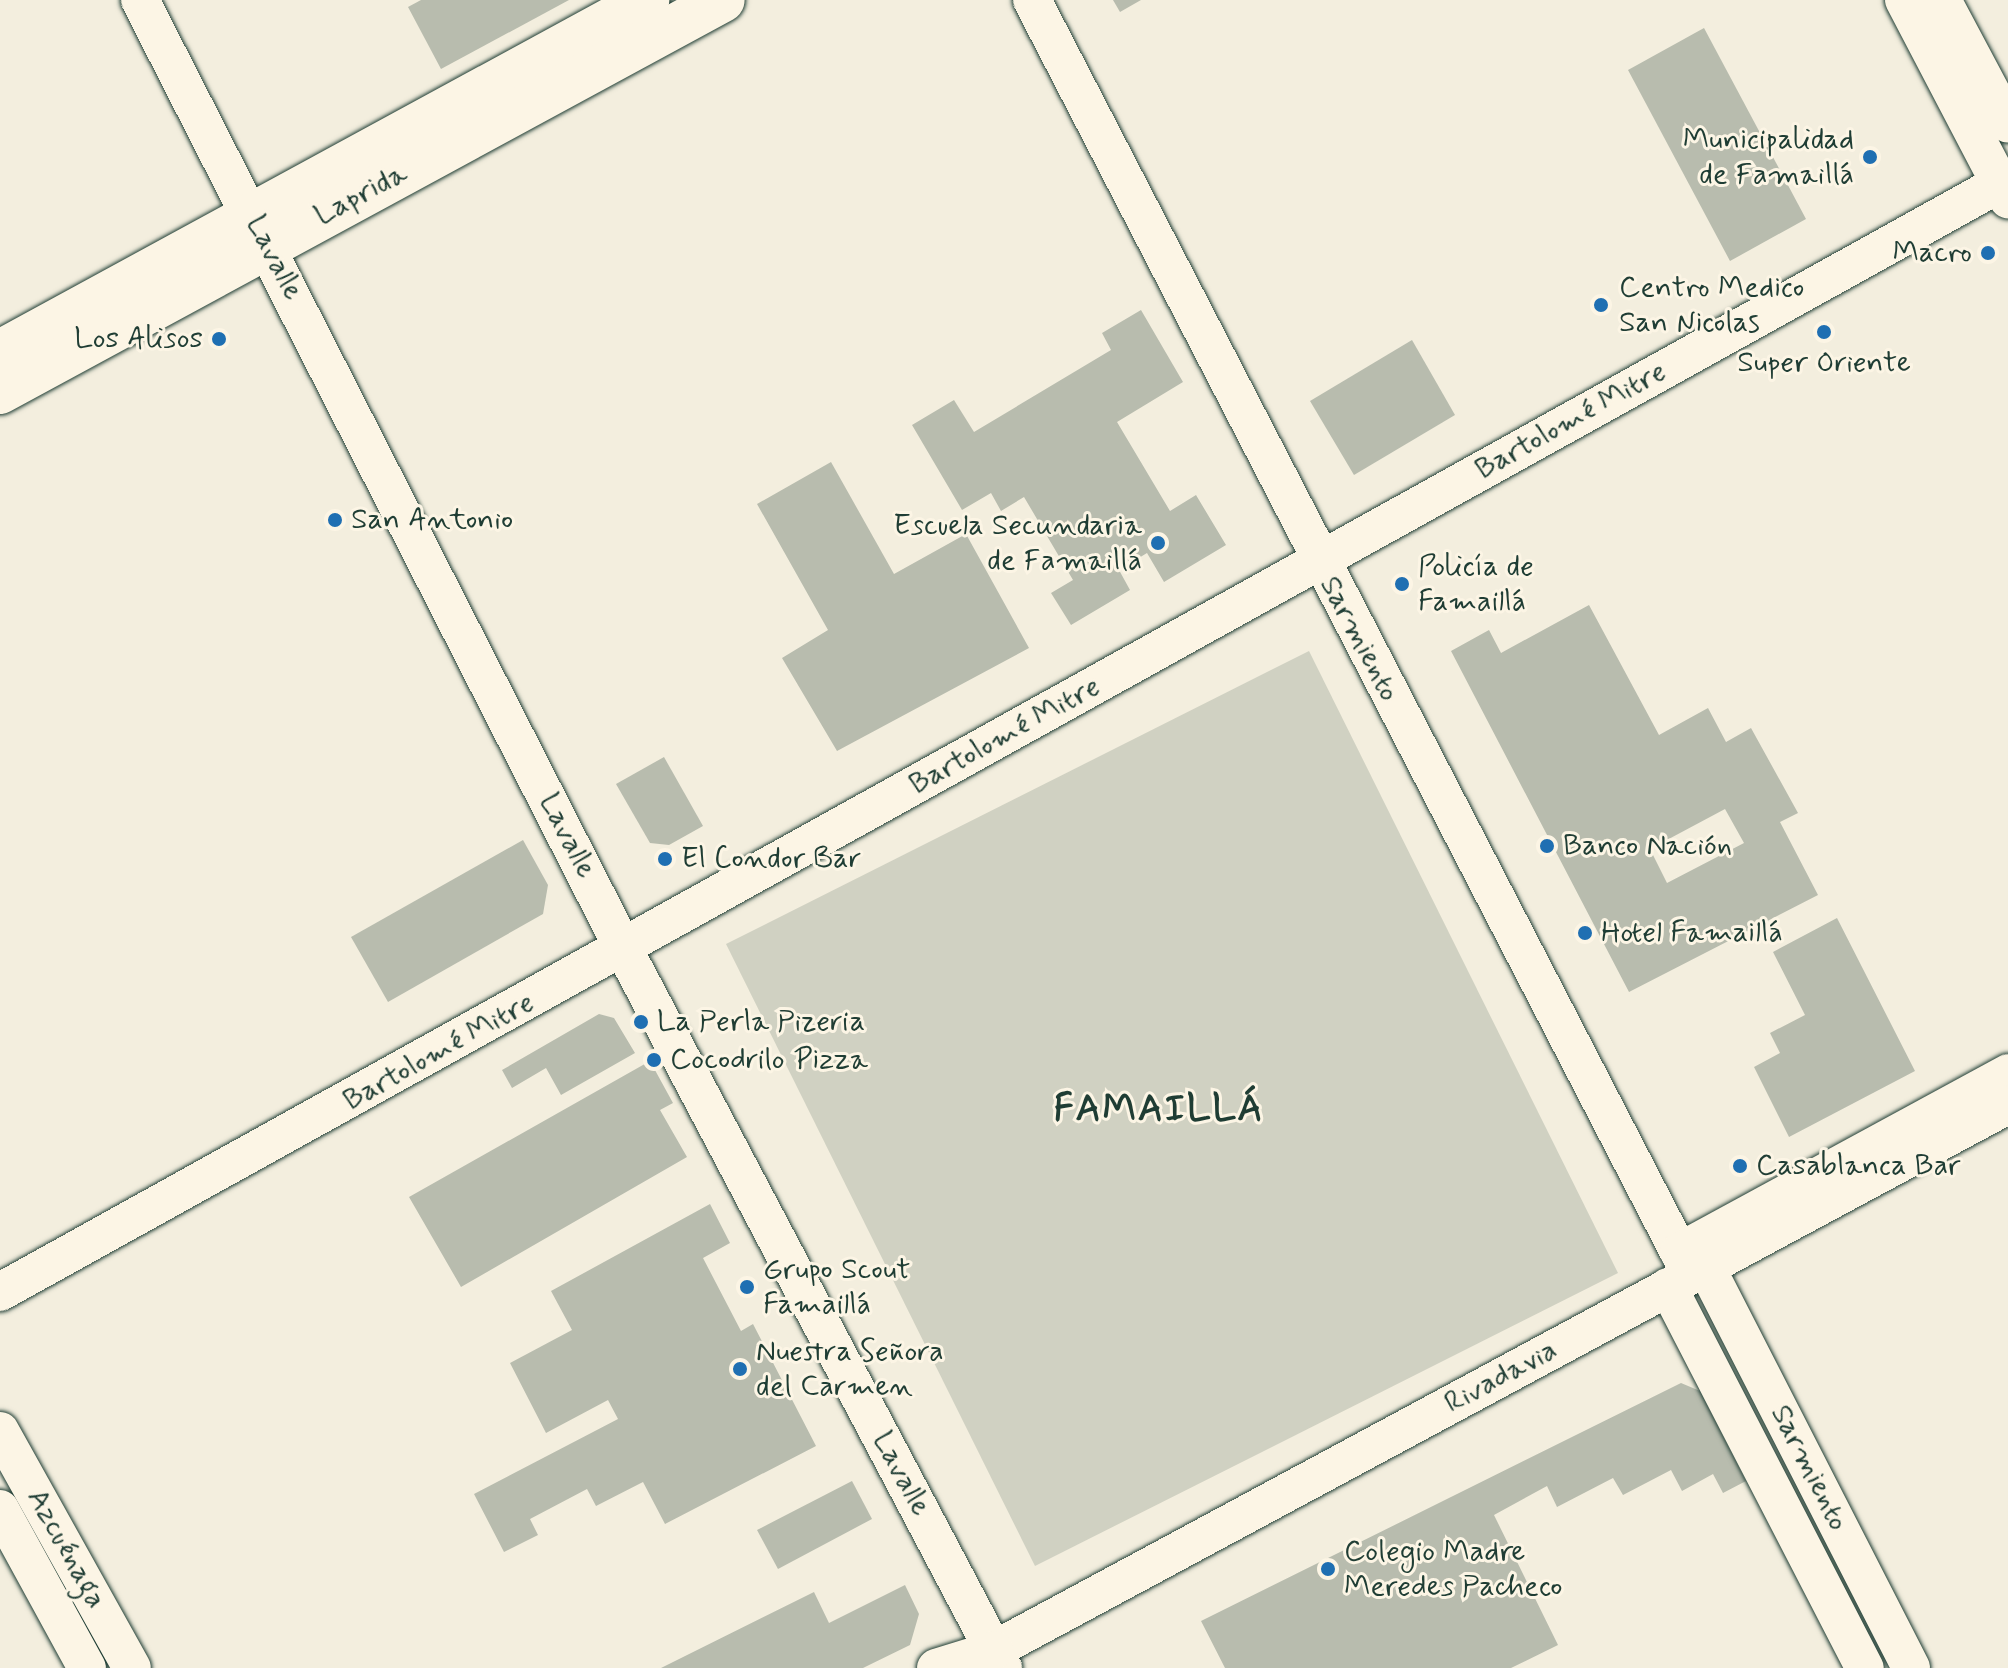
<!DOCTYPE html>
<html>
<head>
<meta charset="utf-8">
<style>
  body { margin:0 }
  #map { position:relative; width:2008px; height:1668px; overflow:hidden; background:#f3eede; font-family:Mynerve,sans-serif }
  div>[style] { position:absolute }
  .green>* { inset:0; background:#d0d1c2 }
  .building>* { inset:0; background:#b8bcae }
  .roads { filter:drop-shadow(0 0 2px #1f3d34) drop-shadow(0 0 2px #1f3d34) }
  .minor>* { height:38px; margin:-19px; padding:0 19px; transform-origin:19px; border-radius:19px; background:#fcf5e5 }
  .secondary>* { height:44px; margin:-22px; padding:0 22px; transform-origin:22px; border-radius:22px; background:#fcf5e5 }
  .dots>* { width:22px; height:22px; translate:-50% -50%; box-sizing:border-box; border:4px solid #fcf5e5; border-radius:50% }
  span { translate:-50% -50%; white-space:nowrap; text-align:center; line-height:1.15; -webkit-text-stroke:6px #fcf5e5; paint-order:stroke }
  .poi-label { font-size:30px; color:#1f3d34 }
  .right { translate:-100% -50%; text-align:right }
  .left { translate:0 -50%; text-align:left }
  .street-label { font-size:30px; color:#1f3d34 }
  .district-label { font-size:38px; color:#1f3d34; font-weight:700; letter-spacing:2px }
</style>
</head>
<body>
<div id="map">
  <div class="green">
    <i style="clip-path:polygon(1309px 651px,1618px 1273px,1035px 1566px,726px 944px)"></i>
  </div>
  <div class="building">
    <i style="clip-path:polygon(421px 0,569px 0,441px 69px,408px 7px)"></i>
    <i style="clip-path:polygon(1113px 0,1141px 0,1120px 12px)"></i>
    <i style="clip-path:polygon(1704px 28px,1806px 219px,1730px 261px,1628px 70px)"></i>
    <i style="clip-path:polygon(1141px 310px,1183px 382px,1117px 422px,1170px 511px,1196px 495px,1226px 545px,1164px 582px,1147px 553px,1119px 570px,1130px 590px,1071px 625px,1051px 593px,1073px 580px,1024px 497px,1001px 511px,991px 493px,962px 510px,912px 425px,954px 400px,974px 432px,1111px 350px,1102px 333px)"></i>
    <i style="clip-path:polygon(1412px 340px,1455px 415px,1354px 475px,1310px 401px)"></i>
    <i style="clip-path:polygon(831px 462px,894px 574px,966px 534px,1029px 648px,837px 751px,782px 658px,828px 630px,757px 504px)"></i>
    <i style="clip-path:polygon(evenodd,1589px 605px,1659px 735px,1708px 708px,1726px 742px,1751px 728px,1798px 813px,1780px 822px,1818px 895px,1629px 992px,1451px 651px,1489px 630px,1501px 653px,1589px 605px,1725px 809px,1744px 843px,1667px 883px,1650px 849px,1725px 809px)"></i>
    <i style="clip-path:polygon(664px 757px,703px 826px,669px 845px,650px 843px,616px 784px)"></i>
    <i style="clip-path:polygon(523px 840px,548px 885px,543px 914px,388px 1002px,351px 937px)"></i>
    <i style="clip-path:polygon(1837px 918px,1915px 1071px,1789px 1137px,1754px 1067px,1780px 1053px,1770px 1033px,1805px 1015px,1773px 952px)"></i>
    <i style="clip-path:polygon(599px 1014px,614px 1018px,635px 1053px,561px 1095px,546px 1068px,512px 1088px,502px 1070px)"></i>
    <i style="clip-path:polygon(650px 1061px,673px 1103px,660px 1110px,687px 1157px,461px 1287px,409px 1197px)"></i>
    <i style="clip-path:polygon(710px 1204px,730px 1243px,703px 1258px,741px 1331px,753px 1324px,816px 1446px,665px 1524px,643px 1482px,596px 1506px,587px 1489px,530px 1519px,538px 1535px,504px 1552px,474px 1494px,618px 1419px,608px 1400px,546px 1433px,510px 1363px,572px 1330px,551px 1291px)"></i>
    <i style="clip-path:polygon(1681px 1383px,1700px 1391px,1746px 1481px,1723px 1493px,1713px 1474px,1682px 1491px,1671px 1470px,1623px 1495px,1613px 1478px,1557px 1507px,1547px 1486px,1494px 1515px,1558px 1645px,1511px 1668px,1225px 1668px,1201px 1621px)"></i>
    <i style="clip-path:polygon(852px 1481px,872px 1519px,778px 1569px,757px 1530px)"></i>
    <i style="clip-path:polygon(905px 1585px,919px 1614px,910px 1645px,863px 1668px,661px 1668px,814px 1592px,829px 1623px)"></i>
  </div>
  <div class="roads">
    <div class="minor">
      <i style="left:140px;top:0;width:1066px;rotate:63deg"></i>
      <i style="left:624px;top:950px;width:812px;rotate:62.17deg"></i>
      <i style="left:1032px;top:0;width:1435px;rotate:62.67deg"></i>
      <i style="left:1904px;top:0;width:225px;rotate:62.4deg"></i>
      <i style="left:1942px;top:0;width:140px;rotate:62deg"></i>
      <i style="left:1679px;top:1252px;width:375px;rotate:-28.5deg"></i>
      <i style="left:1706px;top:1267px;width:450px;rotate:62.9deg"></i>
      <i style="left:1668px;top:1287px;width:429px;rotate:62.7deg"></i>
      <i style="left:0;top:1292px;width:2296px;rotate:-29deg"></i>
      <i style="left:0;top:1431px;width:271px;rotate:60.9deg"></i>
      <i style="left:0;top:1509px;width:181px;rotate:61.3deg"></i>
      <i style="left:994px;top:1650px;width:1151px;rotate:-28.26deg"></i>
      <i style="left:936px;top:1668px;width:61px;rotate:-17.2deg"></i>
      <i style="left:994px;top:1650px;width:23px;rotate:137deg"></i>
    </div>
    <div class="secondary">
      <i style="left:0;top:352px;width:737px;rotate:-28.55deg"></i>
      <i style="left:0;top:392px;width:822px;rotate:-28.47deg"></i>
    </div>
  </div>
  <div class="dots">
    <i style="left:1870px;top:157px;background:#1f6fb2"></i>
    <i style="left:1988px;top:253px;background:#1f6fb2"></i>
    <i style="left:1601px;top:305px;background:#1f6fb2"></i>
    <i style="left:1824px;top:332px;background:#1f6fb2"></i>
    <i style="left:219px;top:339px;background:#1f6fb2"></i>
    <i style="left:335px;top:520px;background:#1f6fb2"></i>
    <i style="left:1158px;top:543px;background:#1f6fb2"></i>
    <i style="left:1402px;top:584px;background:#1f6fb2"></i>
    <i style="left:1547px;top:846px;background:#1f6fb2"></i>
    <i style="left:665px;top:859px;background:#1f6fb2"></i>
    <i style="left:1585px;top:933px;background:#1f6fb2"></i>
    <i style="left:641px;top:1022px;background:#1f6fb2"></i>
    <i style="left:654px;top:1060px;background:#1f6fb2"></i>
    <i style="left:1740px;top:1166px;background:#1f6fb2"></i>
    <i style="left:747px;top:1287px;background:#1f6fb2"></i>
    <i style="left:740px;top:1369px;background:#1f6fb2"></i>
    <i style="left:1328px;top:1569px;background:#1f6fb2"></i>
  </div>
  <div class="poi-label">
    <span class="right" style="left:1854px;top:157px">Municipalidad<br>de Famaillá</span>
    <span class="right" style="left:1972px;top:253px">Macro</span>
    <span class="left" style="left:1619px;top:305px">Centro Medico<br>San Nicolas</span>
    <span class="right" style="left:203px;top:339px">Los Alisos</span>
    <span style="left:1824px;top:363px">Super Oriente</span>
    <span class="left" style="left:351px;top:520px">San Antonio</span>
    <span class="right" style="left:1142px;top:543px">Escuela Secundaria<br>de Famaillá</span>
    <span class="left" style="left:1418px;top:584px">Policía de<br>Famaillá</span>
    <span class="left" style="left:1563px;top:846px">Banco Nación</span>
    <span class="left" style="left:681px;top:859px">El Condor Bar</span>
    <span class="left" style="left:1601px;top:933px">Hotel Famaillá</span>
    <span class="left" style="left:657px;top:1022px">La Perla Pizeria</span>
    <span class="left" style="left:670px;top:1060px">Cocodrilo Pizza</span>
    <span class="left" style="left:1756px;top:1166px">Casablanca Bar</span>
    <span class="left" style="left:763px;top:1287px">Grupo Scout<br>Famaillá</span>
    <span class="left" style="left:756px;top:1369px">Nuestra Señora<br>del Carmen</span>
    <span class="left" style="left:1344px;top:1569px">Colegio Madre<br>Meredes Pacheco</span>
  </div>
  <div class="street-label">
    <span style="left:361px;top:195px;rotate:-28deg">Laprida</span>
    <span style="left:274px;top:258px;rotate:63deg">Lavalle</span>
    <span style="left:1571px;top:421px;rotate:-29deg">Bartolomé Mitre</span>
    <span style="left:1359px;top:639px;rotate:62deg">Sarmiento</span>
    <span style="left:1005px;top:736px;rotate:-29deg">Bartolomé Mitre</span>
    <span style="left:567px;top:836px;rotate:63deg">Lavalle</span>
    <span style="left:439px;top:1052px;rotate:-29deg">Bartolomé Mitre</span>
    <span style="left:1501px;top:1377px;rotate:-28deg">Rivadavia</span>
    <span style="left:1809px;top:1468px;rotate:63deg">Sarmiento</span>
    <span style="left:901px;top:1474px;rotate:62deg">Lavalle</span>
    <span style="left:66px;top:1549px;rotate:61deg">Azcuénaga</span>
  </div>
  <div class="district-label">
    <span style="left:1159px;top:1110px">FAMAILLÁ</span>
  </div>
</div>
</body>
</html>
